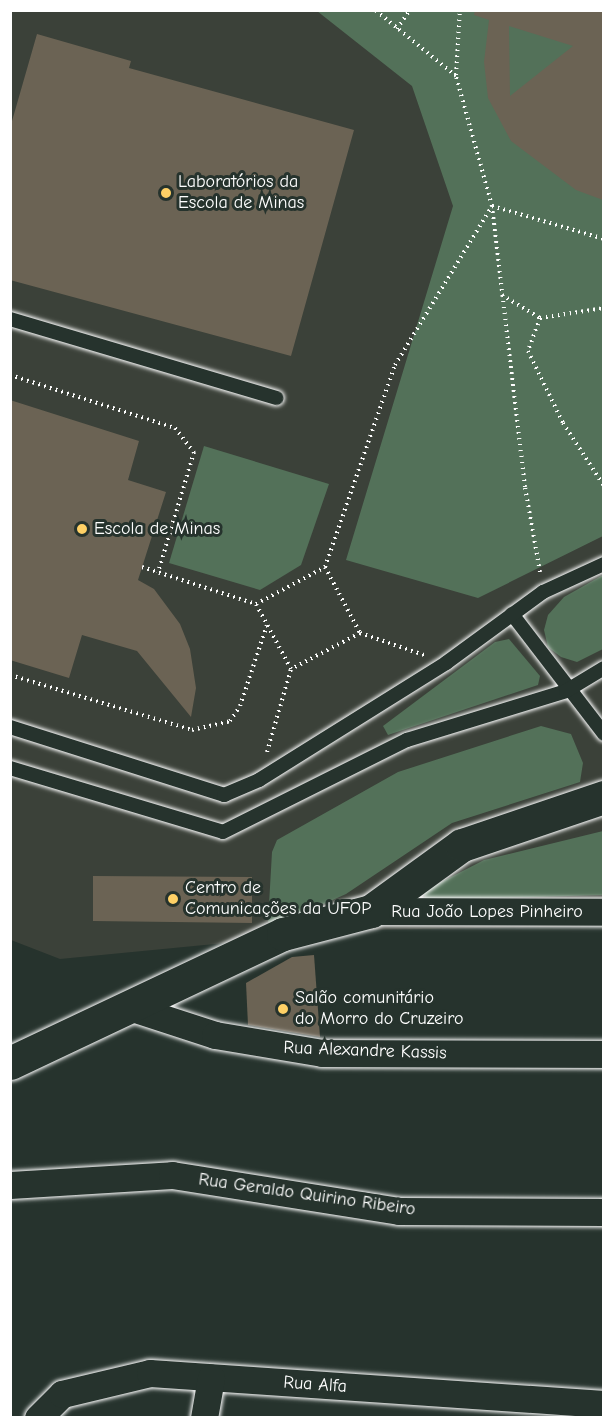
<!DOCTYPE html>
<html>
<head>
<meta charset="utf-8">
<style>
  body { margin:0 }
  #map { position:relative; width:614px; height:1428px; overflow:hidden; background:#26332d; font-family:"Comic Neue",sans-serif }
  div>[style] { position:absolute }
  .built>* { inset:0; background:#3b4139 }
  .green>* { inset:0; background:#537159 }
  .building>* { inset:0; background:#6b6354 }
  .path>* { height:4px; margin-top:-2px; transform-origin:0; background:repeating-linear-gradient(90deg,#fff 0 1.5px,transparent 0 6px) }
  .roads { filter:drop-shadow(0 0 2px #fff) drop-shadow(0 0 2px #fff) }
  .lane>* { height:14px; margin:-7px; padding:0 7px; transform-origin:7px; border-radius:7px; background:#26332d }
  .street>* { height:27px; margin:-13.5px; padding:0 13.5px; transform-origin:13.5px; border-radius:13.5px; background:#26332d }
  .secondary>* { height:33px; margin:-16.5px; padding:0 16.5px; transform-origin:16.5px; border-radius:16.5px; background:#26332d }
  .dots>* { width:16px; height:16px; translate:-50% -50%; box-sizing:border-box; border:3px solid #26332d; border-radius:50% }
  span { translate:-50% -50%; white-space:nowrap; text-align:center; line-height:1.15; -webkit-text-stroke:6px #26332d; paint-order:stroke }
  .poi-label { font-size:18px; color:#fff }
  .left { translate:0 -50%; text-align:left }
  .street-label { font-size:18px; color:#fff }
  .frame { position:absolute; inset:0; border:12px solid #fff; pointer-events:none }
</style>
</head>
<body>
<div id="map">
  <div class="built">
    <i style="clip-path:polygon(10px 11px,603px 11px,603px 926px,361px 930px,60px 959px,11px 940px)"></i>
  </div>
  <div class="green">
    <i style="clip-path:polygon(317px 11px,603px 11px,603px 536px,478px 598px,346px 560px,453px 206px,412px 86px)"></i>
    <i style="clip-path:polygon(204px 446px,329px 484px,301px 565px,260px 590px,169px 563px)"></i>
    <i style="clip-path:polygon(603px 575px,603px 649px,577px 662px,561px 657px,548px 647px,544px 630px,548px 615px,564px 597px)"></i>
    <i style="clip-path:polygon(509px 639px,540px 676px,538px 685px,388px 735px,383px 726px,495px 642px)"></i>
    <i style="clip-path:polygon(541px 726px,571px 734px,583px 763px,580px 782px,452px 823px,346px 894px,277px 925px,268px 922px,272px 852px,277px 840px,398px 772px)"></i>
    <i style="clip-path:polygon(603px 831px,603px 895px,425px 900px,424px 891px,484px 860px)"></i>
  </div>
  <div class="building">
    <i style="clip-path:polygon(evenodd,475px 10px,603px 10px,603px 200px,576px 190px,511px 141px,488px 98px,484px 62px,489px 20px,474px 15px,475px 10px,509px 26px,573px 46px,510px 96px,509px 26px)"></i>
    <i style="clip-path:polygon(37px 34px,131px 61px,129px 68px,354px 130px,291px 356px,10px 280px,10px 128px)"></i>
    <i style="clip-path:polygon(10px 400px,139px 441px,128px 480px,166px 492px,138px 580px,154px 589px,180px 624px,190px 649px,196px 688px,191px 717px,137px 651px,82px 635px,69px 678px,10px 660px)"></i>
    <i style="clip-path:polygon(93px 876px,252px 877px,252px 923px,93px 921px)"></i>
    <i style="clip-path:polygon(314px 955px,320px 1037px,248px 1025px,246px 983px,292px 957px)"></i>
  </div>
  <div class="path">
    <i style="left:397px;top:29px;width:23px;rotate:-56deg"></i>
    <i style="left:456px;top:75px;width:65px;rotate:-86.5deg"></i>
    <i style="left:502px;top:295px;width:44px;rotate:31.2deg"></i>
    <i style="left:540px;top:318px;width:35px;rotate:110deg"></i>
    <i style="left:528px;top:351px;width:80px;rotate:64.1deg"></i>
    <i style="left:563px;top:423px;width:75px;rotate:56.9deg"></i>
    <i style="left:540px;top:318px;width:65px;rotate:-8.9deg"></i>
    <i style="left:10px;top:375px;width:173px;rotate:17.8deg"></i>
    <i style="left:175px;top:428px;width:31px;rotate:52deg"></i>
    <i style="left:194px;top:452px;width:126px;rotate:106.6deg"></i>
    <i style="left:142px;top:567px;width:120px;rotate:18deg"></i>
    <i style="left:325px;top:567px;width:75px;rotate:62.1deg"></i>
    <i style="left:360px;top:633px;width:78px;rotate:152.4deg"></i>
    <i style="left:291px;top:669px;width:74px;rotate:-118.3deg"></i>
    <i style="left:256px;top:604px;width:78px;rotate:-28.2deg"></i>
    <i style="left:325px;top:567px;width:214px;rotate:-70.9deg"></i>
    <i style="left:395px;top:365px;width:186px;rotate:-58.6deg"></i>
    <i style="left:492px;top:206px;width:135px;rotate:-105.5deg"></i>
    <i style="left:456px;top:76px;width:104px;rotate:-140.8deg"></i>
    <i style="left:540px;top:572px;width:86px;rotate:-100deg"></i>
    <i style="left:525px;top:487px;width:283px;rotate:-96.7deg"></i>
    <i style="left:492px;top:206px;width:117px;rotate:16.4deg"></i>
    <i style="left:360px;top:633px;width:68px;rotate:19deg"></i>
    <i style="left:10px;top:675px;width:190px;rotate:16.8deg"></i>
    <i style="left:192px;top:730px;width:39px;rotate:-13deg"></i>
    <i style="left:230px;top:721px;width:18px;rotate:-56deg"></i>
    <i style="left:240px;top:706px;width:85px;rotate:-71.6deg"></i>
    <i style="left:267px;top:752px;width:86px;rotate:-73.9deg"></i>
  </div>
  <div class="roads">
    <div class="lane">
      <i style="left:10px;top:319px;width:278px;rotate:16.5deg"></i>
      <i style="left:512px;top:614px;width:151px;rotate:52.5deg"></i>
      <i style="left:10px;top:727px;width:225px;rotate:17.6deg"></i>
      <i style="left:224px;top:795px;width:38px;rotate:-23deg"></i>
      <i style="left:259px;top:780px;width:221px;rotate:-32deg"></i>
      <i style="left:446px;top:663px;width:120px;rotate:-36.2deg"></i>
      <i style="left:543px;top:592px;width:67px;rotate:-24.7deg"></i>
      <i style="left:10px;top:768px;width:222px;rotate:16.7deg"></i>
      <i style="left:223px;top:832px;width:206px;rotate:-26.6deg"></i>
      <i style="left:407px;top:740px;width:166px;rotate:-17.1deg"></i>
      <i style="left:566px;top:691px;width:44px;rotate:-31.2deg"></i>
    </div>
    <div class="street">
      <i style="left:371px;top:911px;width:233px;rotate:0.2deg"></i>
      <i style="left:132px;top:1008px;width:87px;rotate:18deg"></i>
      <i style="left:215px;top:1035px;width:109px;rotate:9.5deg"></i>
      <i style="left:322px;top:1053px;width:282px;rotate:0.2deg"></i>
      <i style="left:10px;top:1185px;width:162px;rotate:-3.5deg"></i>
      <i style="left:172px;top:1175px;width:230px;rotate:9deg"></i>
      <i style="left:399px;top:1211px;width:205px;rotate:0.3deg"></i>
      <i style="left:38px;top:1418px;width:34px;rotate:-45deg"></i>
      <i style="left:62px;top:1394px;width:90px;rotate:-13.4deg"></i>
      <i style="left:150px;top:1373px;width:455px;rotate:3.9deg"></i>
      <i style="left:204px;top:1418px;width:41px;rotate:-80.1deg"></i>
    </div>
    <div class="secondary">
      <i style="left:10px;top:1063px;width:302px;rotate:-25.3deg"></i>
      <i style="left:283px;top:934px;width:91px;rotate:-14.6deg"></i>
      <i style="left:371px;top:911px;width:112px;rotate:-36deg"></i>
      <i style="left:462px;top:845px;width:150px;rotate:-18.7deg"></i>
    </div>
  </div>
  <div class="dots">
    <i style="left:166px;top:193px;background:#ffd166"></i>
    <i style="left:82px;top:529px;background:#ffd166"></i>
    <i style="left:173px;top:899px;background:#ffd166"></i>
    <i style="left:283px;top:1009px;background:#ffd166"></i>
  </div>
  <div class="poi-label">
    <span class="left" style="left:178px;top:193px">Laboratórios da<br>Escola de Minas</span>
    <span class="left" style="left:94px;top:529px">Escola de Minas</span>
    <span class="left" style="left:185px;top:899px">Centro de<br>Comunicações da UFOP</span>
    <span class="left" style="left:295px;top:1009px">Salão comunitário<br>do Morro do Cruzeiro</span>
  </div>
  <div class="street-label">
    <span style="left:487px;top:912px">Rua João Lopes Pinheiro</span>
    <span style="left:365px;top:1051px;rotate:2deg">Rua Alexandre Kassis</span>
    <span style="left:307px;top:1195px;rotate:8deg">Rua Geraldo Quirino Ribeiro</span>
    <span style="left:315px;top:1385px;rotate:4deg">Rua Alfa</span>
  </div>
  <div class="frame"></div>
</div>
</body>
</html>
